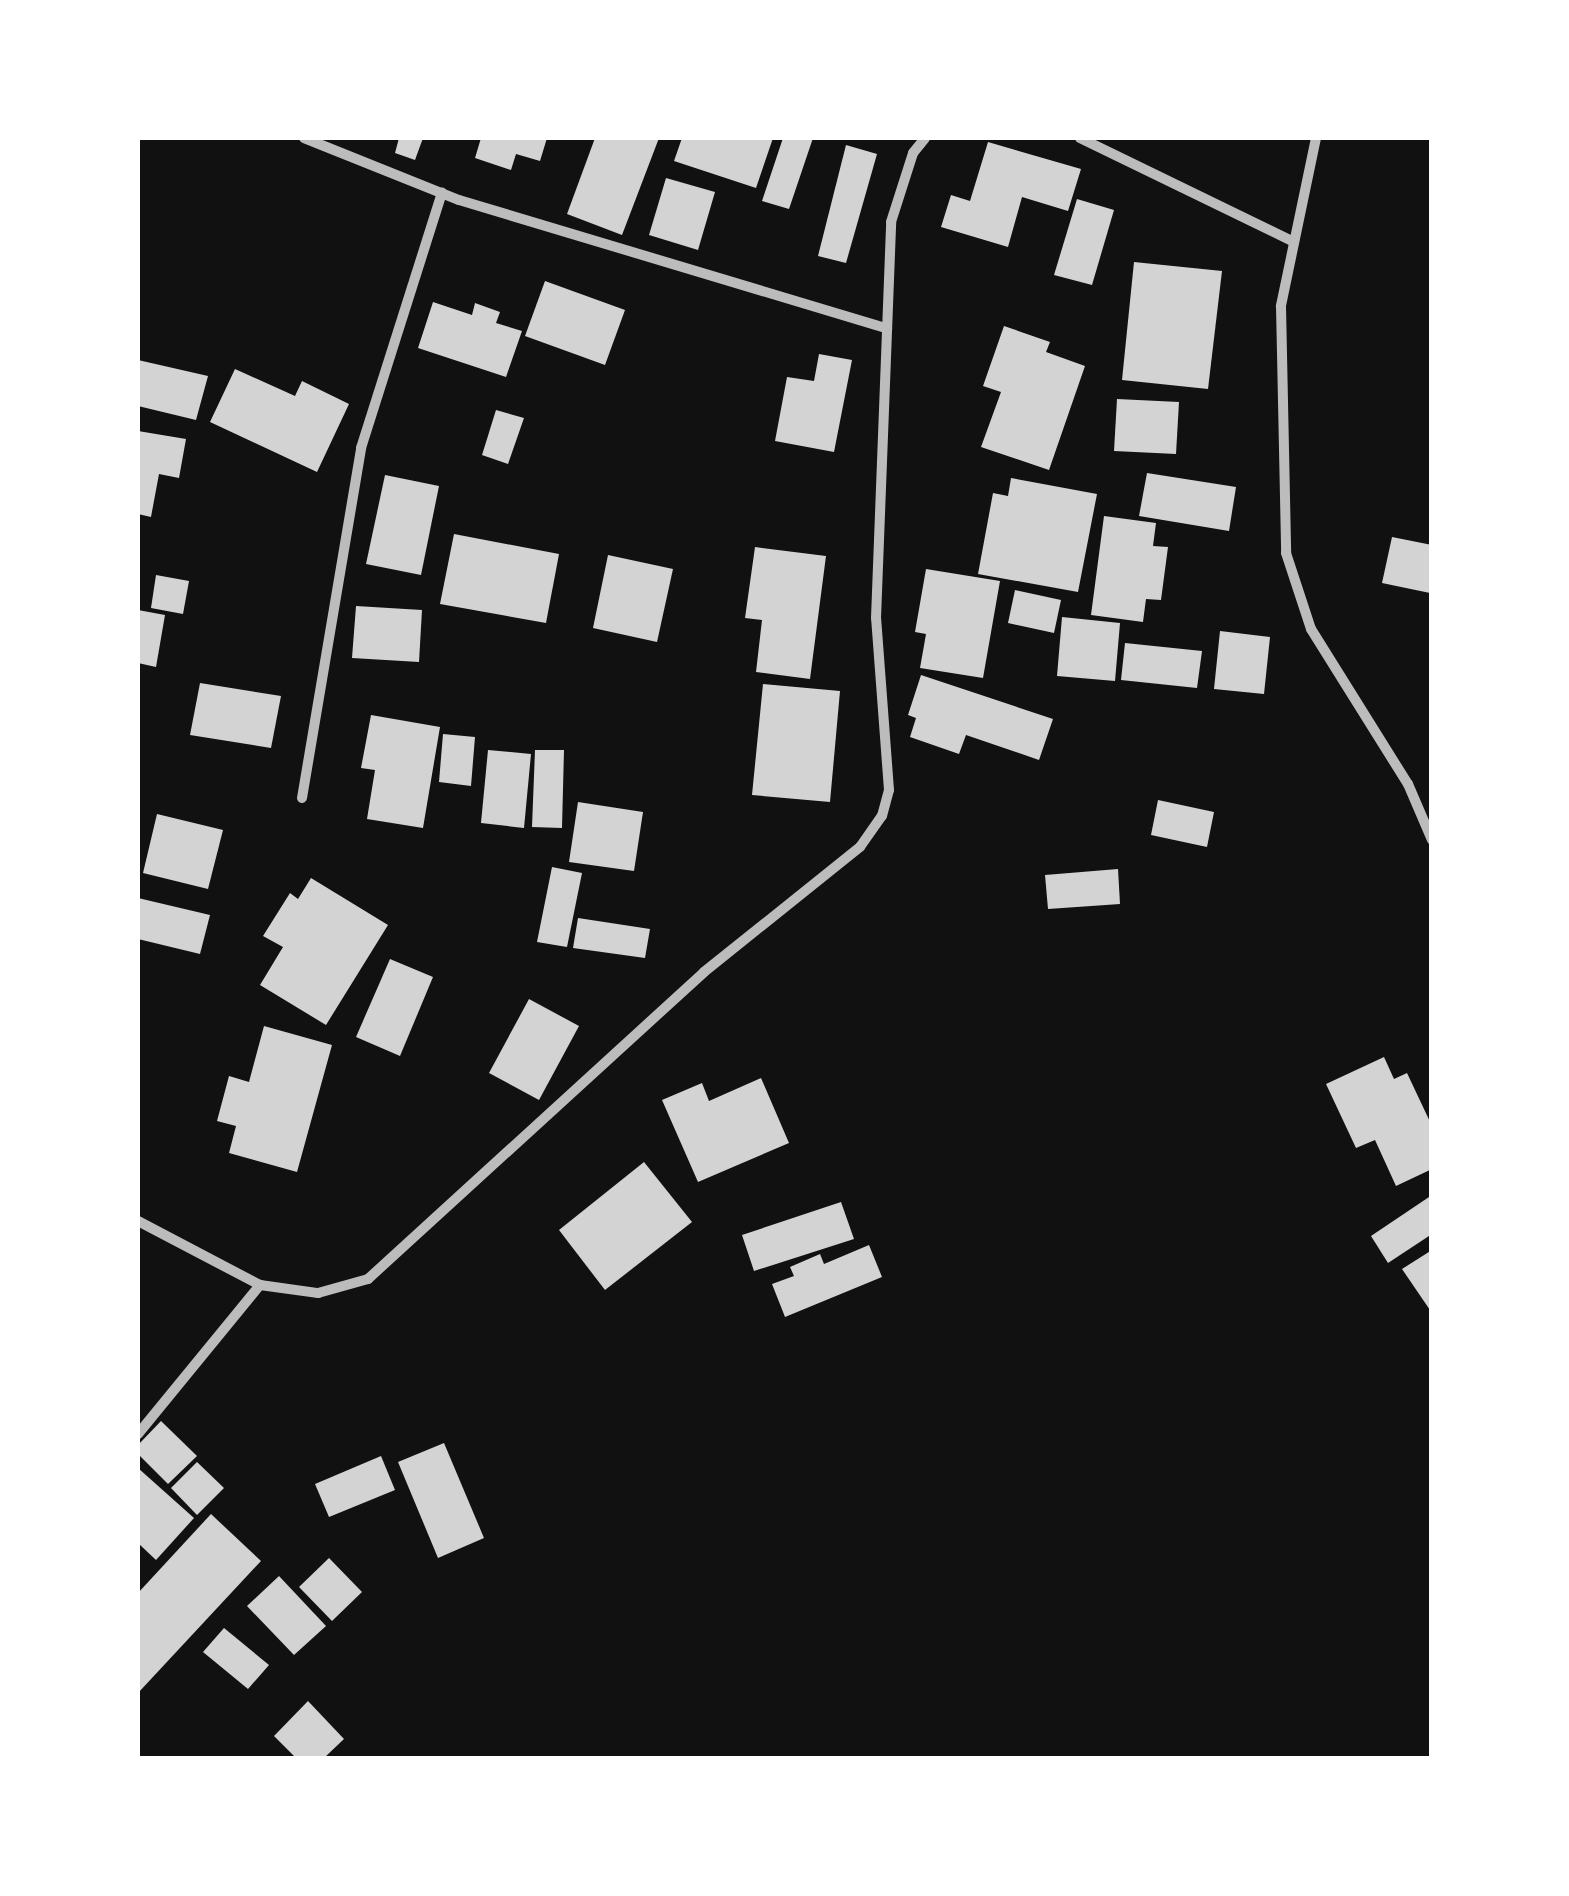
<!DOCTYPE html>
<html>
<head>
<meta charset="utf-8">
<style>
  body { margin:0 }
  #map { position:relative; width:1569px; height:1896px; overflow:hidden; background:#111; font-family:Inter,sans-serif }
  div>[style] { position:absolute }
  .building>* { inset:0; background:#d3d3d3 }
  .minor>* { height:10px; margin:-5px; padding:0 5px; transform-origin:5px; border-radius:5px; background:#bcbcbc }
  span { translate:-50% -50%; white-space:nowrap; text-align:center; line-height:1.15; -webkit-text-stroke:10px #fff; paint-order:stroke }
  .frame { position:absolute; inset:0; border:140px solid #fff; pointer-events:none }
</style>
</head>
<body>
<div id="map">
  <div class="building">
    <i style="clip-path:polygon(399px 138px,423px 138px,415px 160px,395px 153px)"></i>
    <i style="clip-path:polygon(481px 138px,547px 138px,540px 161px,516px 154px,511px 170px,475px 158px)"></i>
    <i style="clip-path:polygon(595px 138px,659px 138px,622px 235px,567px 214px)"></i>
    <i style="clip-path:polygon(682px 138px,773px 138px,756px 188px,674px 161px)"></i>
    <i style="clip-path:polygon(783px 138px,813px 138px,789px 209px,762px 201px)"></i>
    <i style="clip-path:polygon(988px 142px,1081px 169px,1068px 211px,1022px 197px,1008px 247px,941px 227px,951px 195px,970px 201px)"></i>
    <i style="clip-path:polygon(846px 145px,877px 154px,846px 263px,818px 256px)"></i>
    <i style="clip-path:polygon(666px 178px,715px 192px,698px 250px,649px 235px)"></i>
    <i style="clip-path:polygon(1077px 199px,1114px 210px,1092px 285px,1054px 275px)"></i>
    <i style="clip-path:polygon(1134px 262px,1222px 271px,1208px 389px,1122px 380px)"></i>
    <i style="clip-path:polygon(545px 281px,625px 310px,605px 365px,525px 336px)"></i>
    <i style="clip-path:polygon(433px 302px,472px 315px,475px 303px,500px 312px,496px 323px,522px 331px,506px 377px,418px 348px)"></i>
    <i style="clip-path:polygon(1004px 326px,1050px 342px,1046px 352px,1085px 366px,1049px 470px,981px 447px,1001px 392px,983px 386px)"></i>
    <i style="clip-path:polygon(819px 354px,852px 360px,834px 452px,775px 441px,787px 377px,814px 381px)"></i>
    <i style="clip-path:polygon(138px 360px,208px 376px,196px 420px,138px 406px)"></i>
    <i style="clip-path:polygon(235px 369px,295px 396px,302px 381px,349px 404px,317px 472px,210px 422px)"></i>
    <i style="clip-path:polygon(1117px 399px,1179px 402px,1176px 454px,1114px 451px)"></i>
    <i style="clip-path:polygon(496px 410px,524px 418px,508px 464px,482px 455px)"></i>
    <i style="clip-path:polygon(138px 431px,186px 439px,179px 478px,159px 474px,151px 517px,138px 514px)"></i>
    <i style="clip-path:polygon(1147px 473px,1236px 487px,1229px 531px,1139px 516px)"></i>
    <i style="clip-path:polygon(385px 475px,439px 486px,421px 575px,366px 564px)"></i>
    <i style="clip-path:polygon(1011px 478px,1097px 494px,1078px 592px,978px 574px,993px 493px,1008px 496px)"></i>
    <i style="clip-path:polygon(1104px 516px,1156px 523px,1153px 546px,1168px 547px,1161px 600px,1146px 599px,1143px 622px,1091px 615px)"></i>
    <i style="clip-path:polygon(454px 534px,559px 554px,546px 623px,440px 604px)"></i>
    <i style="clip-path:polygon(1392px 537px,1432px 545px,1430px 593px,1382px 583px)"></i>
    <i style="clip-path:polygon(755px 547px,826px 556px,810px 679px,756px 672px,762px 620px,745px 618px)"></i>
    <i style="clip-path:polygon(608px 555px,673px 569px,657px 642px,593px 628px)"></i>
    <i style="clip-path:polygon(926px 569px,1000px 581px,983px 678px,920px 668px,926px 634px,915px 632px)"></i>
    <i style="clip-path:polygon(156px 575px,189px 581px,183px 614px,151px 608px)"></i>
    <i style="clip-path:polygon(1015px 590px,1061px 600px,1054px 633px,1008px 623px)"></i>
    <i style="clip-path:polygon(356px 606px,422px 610px,419px 662px,352px 658px)"></i>
    <i style="clip-path:polygon(138px 610px,165px 615px,156px 667px,138px 663px)"></i>
    <i style="clip-path:polygon(1062px 617px,1120px 623px,1115px 681px,1057px 676px)"></i>
    <i style="clip-path:polygon(1220px 631px,1270px 637px,1264px 694px,1214px 689px)"></i>
    <i style="clip-path:polygon(1125px 643px,1202px 651px,1197px 688px,1121px 680px)"></i>
    <i style="clip-path:polygon(921px 675px,1053px 719px,1039px 760px,966px 735px,959px 754px,910px 737px,916px 718px,908px 715px)"></i>
    <i style="clip-path:polygon(200px 683px,281px 696px,271px 748px,190px 735px)"></i>
    <i style="clip-path:polygon(763px 684px,840px 691px,830px 802px,752px 795px)"></i>
    <i style="clip-path:polygon(371px 715px,440px 727px,423px 828px,367px 819px,375px 770px,361px 768px)"></i>
    <i style="clip-path:polygon(443px 734px,475px 737px,471px 786px,439px 782px)"></i>
    <i style="clip-path:polygon(488px 750px,531px 754px,524px 828px,481px 823px)"></i>
    <i style="clip-path:polygon(535px 750px,564px 750px,562px 828px,532px 827px)"></i>
    <i style="clip-path:polygon(1158px 800px,1214px 812px,1207px 847px,1151px 835px)"></i>
    <i style="clip-path:polygon(578px 802px,643px 812px,634px 871px,569px 862px)"></i>
    <i style="clip-path:polygon(157px 814px,223px 830px,208px 889px,143px 873px)"></i>
    <i style="clip-path:polygon(552px 867px,582px 873px,567px 947px,537px 942px)"></i>
    <i style="clip-path:polygon(1118px 869px,1120px 904px,1048px 909px,1045px 875px)"></i>
    <i style="clip-path:polygon(311px 878px,388px 925px,326px 1025px,260px 985px,283px 947px,263px 936px,290px 893px,298px 899px)"></i>
    <i style="clip-path:polygon(138px 898px,210px 915px,200px 954px,138px 939px)"></i>
    <i style="clip-path:polygon(578px 918px,650px 929px,645px 958px,573px 948px)"></i>
    <i style="clip-path:polygon(390px 959px,433px 977px,400px 1056px,356px 1037px)"></i>
    <i style="clip-path:polygon(529px 999px,579px 1026px,539px 1100px,489px 1073px)"></i>
    <i style="clip-path:polygon(264px 1026px,332px 1045px,297px 1172px,229px 1153px,236px 1126px,217px 1121px,229px 1076px,249px 1082px)"></i>
    <i style="clip-path:polygon(1384px 1057px,1394px 1079px,1407px 1073px,1432px 1126px,1432px 1169px,1396px 1186px,1375px 1140px,1356px 1148px,1326px 1084px)"></i>
    <i style="clip-path:polygon(761px 1078px,789px 1143px,698px 1182px,662px 1100px,702px 1083px,709px 1101px)"></i>
    <i style="clip-path:polygon(644px 1162px,692px 1222px,605px 1290px,559px 1230px)"></i>
    <i style="clip-path:polygon(1432px 1195px,1432px 1234px,1388px 1263px,1371px 1236px)"></i>
    <i style="clip-path:polygon(841px 1202px,854px 1239px,754px 1271px,742px 1235px)"></i>
    <i style="clip-path:polygon(869px 1245px,882px 1277px,785px 1317px,772px 1284px,794px 1276px,790px 1267px,820px 1254px,824px 1264px)"></i>
    <i style="clip-path:polygon(1432px 1250px,1432px 1313px,1402px 1269px)"></i>
    <i style="clip-path:polygon(161px 1421px,197px 1456px,168px 1484px,138px 1454px,138px 1445px)"></i>
    <i style="clip-path:polygon(444px 1443px,484px 1538px,438px 1558px,398px 1462px)"></i>
    <i style="clip-path:polygon(381px 1456px,395px 1490px,329px 1517px,315px 1484px)"></i>
    <i style="clip-path:polygon(197px 1462px,224px 1488px,197px 1515px,171px 1488px)"></i>
    <i style="clip-path:polygon(138px 1468px,194px 1518px,156px 1560px,138px 1543px)"></i>
    <i style="clip-path:polygon(211px 1514px,261px 1561px,138px 1693px,138px 1593px)"></i>
    <i style="clip-path:polygon(329px 1558px,362px 1592px,332px 1621px,299px 1587px)"></i>
    <i style="clip-path:polygon(279px 1576px,326px 1626px,294px 1655px,247px 1606px)"></i>
    <i style="clip-path:polygon(224px 1628px,269px 1665px,248px 1689px,203px 1652px)"></i>
    <i style="clip-path:polygon(308px 1701px,344px 1739px,324px 1758px,296px 1758px,274px 1736px)"></i>
  </div>
  <div class="minor">
    <i style="left:304px;top:138px;width:167px;rotate:21.8deg"></i>
    <i style="left:459px;top:200px;width:447px;rotate:16.7deg"></i>
    <i style="left:1080px;top:138px;width:238px;rotate:25.9deg"></i>
    <i style="left:1316px;top:138px;width:172px;rotate:101.8deg"></i>
    <i style="left:1281px;top:306px;width:247px;rotate:88.8deg"></i>
    <i style="left:1286px;top:553px;width:80px;rotate:71.8deg"></i>
    <i style="left:1311px;top:629px;width:183px;rotate:58deg"></i>
    <i style="left:1408px;top:784px;width:61px;rotate:66.8deg"></i>
    <i style="left:302px;top:798px;width:355px;rotate:-80.4deg"></i>
    <i style="left:361px;top:448px;width:268px;rotate:-72.4deg"></i>
    <i style="left:138px;top:1221px;width:138px;rotate:27.7deg"></i>
    <i style="left:260px;top:1285px;width:59px;rotate:7.9deg"></i>
    <i style="left:318px;top:1293px;width:52px;rotate:-15.6deg"></i>
    <i style="left:368px;top:1279px;width:455px;rotate:-42.4deg"></i>
    <i style="left:704px;top:972px;width:200px;rotate:-38.7deg"></i>
    <i style="left:860px;top:847px;width:38px;rotate:-55deg"></i>
    <i style="left:882px;top:816px;width:27px;rotate:-75deg"></i>
    <i style="left:889px;top:790px;width:172px;rotate:-94.3deg"></i>
    <i style="left:876px;top:618px;width:396px;rotate:-87.8deg"></i>
    <i style="left:891px;top:222px;width:72px;rotate:-72.3deg"></i>
    <i style="left:913px;top:153px;width:19px;rotate:-51deg"></i>
    <i style="left:138px;top:1434px;width:193px;rotate:-50.7deg"></i>
  </div>
  <div class="frame"></div>
</div>
</body>
</html>
